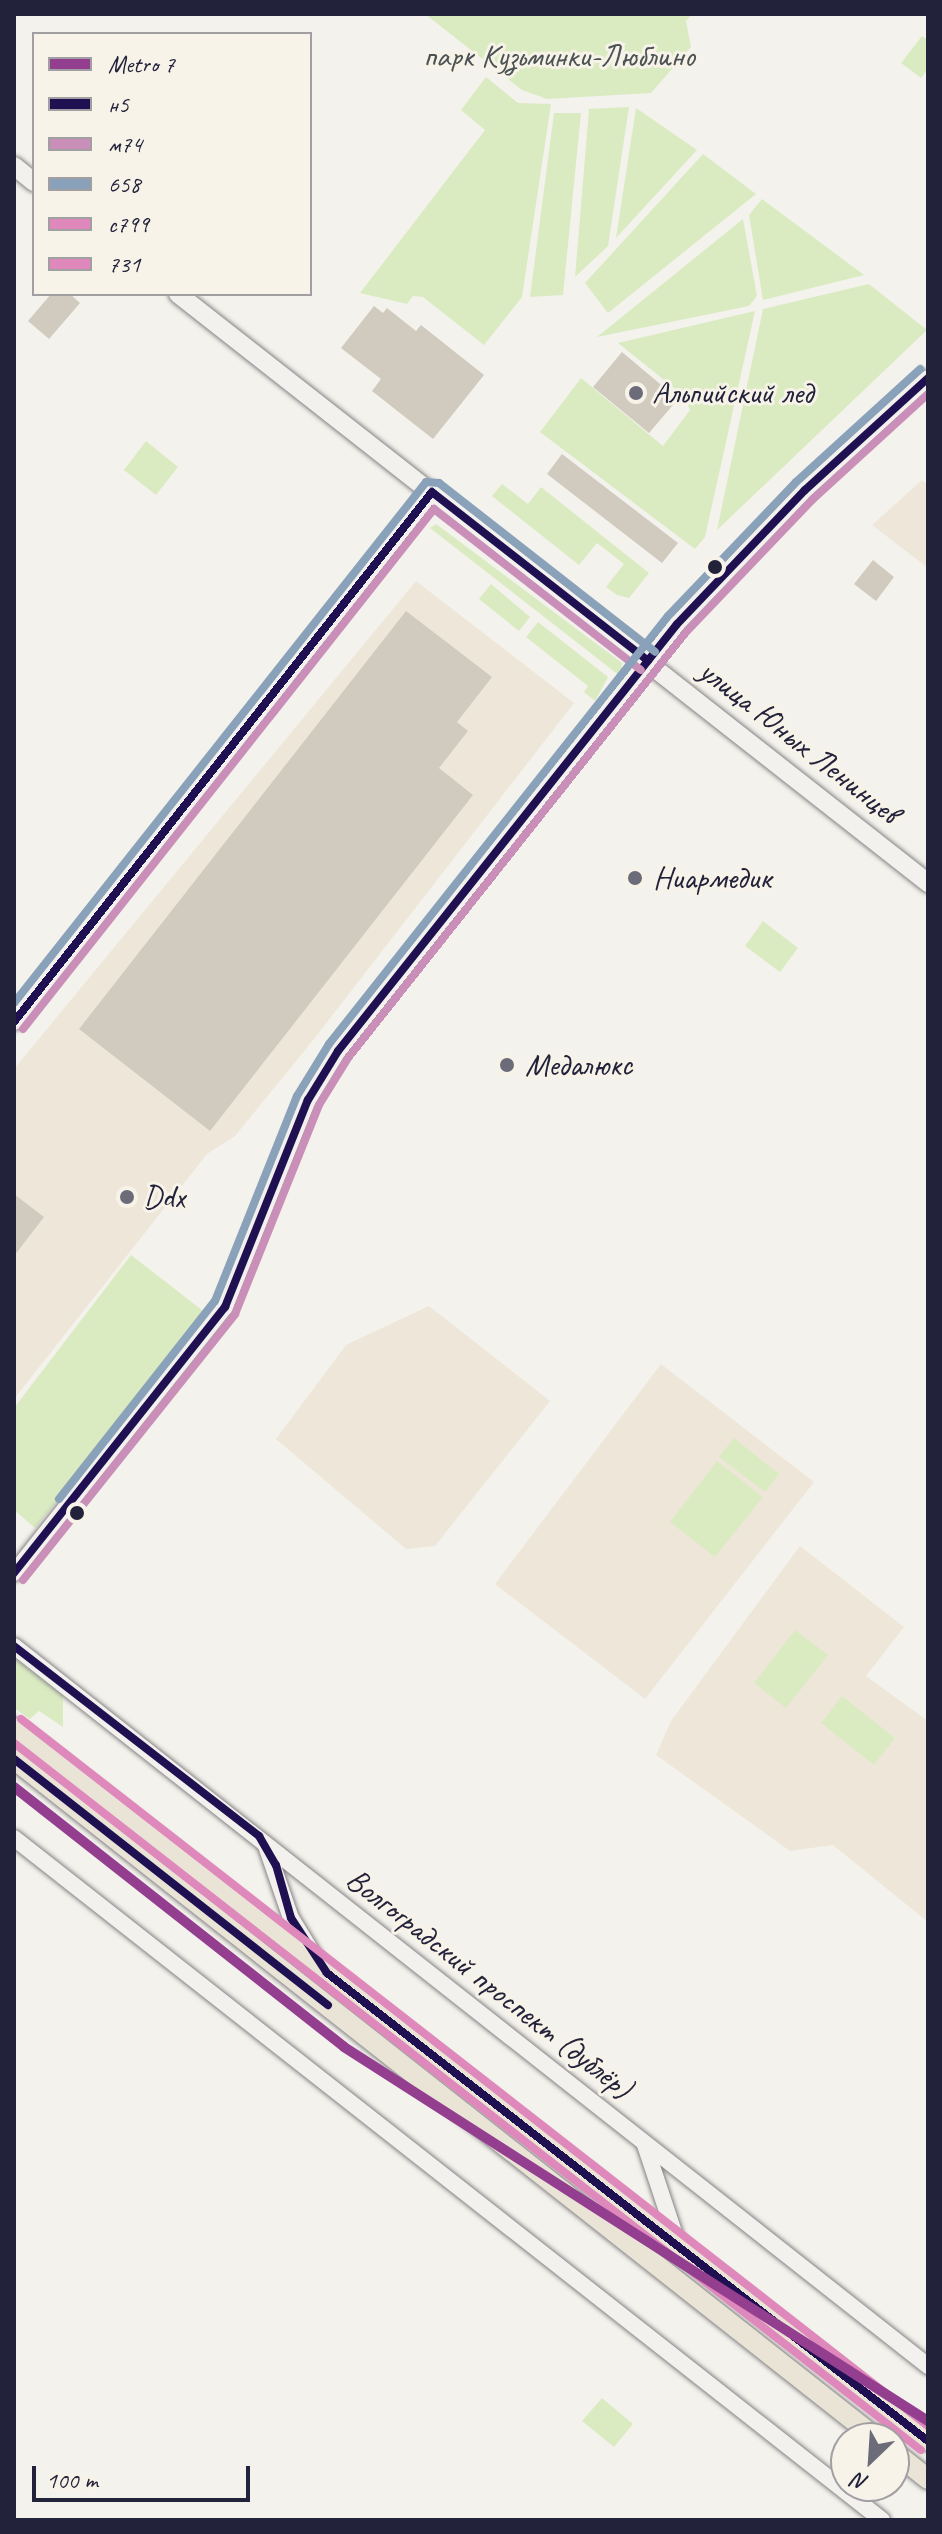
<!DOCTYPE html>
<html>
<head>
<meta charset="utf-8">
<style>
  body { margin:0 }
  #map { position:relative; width:942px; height:2534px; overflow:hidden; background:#f4f2ec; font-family:Caveat,sans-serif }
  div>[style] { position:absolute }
  .built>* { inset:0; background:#eee7d9 }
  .green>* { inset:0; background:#daebc1 }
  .building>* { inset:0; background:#d1cabe }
  .roads { filter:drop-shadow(0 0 2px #858486) drop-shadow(0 0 2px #858486) }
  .tertiary>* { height:16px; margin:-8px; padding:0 8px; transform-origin:8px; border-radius:8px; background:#f2f1ed }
  .secondary>* { height:18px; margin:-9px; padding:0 9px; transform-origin:9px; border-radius:9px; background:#f2f1ed }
  .primary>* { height:20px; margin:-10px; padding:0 10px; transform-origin:10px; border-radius:10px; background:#e9e4d6 }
  .bus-1>* { height:8px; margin:-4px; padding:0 4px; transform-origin:4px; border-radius:4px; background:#1f1051 }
  .bus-2>* { height:8px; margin:-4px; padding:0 4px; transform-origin:4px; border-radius:4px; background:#c98fb8 }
  .bus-3>* { height:8px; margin:-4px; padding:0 4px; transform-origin:4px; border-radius:4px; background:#8aa1ba }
  .bus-4>* { height:8px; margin:-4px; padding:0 4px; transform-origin:4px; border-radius:4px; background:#de88bb }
  .bus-5>* { height:8px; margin:-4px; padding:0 4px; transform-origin:4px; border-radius:4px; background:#de88bb }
  .metro-1>* { height:10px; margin:-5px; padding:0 5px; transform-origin:5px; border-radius:5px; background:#943e90 }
  .dots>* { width:22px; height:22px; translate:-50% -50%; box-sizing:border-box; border:4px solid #f7f3e8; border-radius:50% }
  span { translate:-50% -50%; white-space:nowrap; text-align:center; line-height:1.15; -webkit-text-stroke:6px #f7f3e8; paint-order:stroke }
  .park-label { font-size:32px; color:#4b5354 }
  .poi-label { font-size:32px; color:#22223b }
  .left { translate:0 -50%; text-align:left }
  .street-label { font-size:32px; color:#22223b }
  .frame { position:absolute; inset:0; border:16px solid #22223b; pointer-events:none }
  .legend { position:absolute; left:32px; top:32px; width:280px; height:264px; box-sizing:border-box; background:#f7f3e8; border:2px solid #a29fa3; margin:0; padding:10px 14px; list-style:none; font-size:24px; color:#22223b }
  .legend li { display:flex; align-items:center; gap:16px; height:40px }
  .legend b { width:40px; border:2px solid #a29fa3 }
  .north { position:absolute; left:830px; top:2422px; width:80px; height:80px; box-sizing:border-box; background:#f7f3e8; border:2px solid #a29fa3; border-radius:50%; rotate:205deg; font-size:22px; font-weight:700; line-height:32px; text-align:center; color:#22223b }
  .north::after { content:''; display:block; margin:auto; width:28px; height:36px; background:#6c6b79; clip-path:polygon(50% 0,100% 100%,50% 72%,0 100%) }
  .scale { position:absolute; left:32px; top:2466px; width:218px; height:36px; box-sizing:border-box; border:4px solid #22223b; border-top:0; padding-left:10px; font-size:24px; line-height:28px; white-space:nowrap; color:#22223b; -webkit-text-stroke:6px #f7f3e8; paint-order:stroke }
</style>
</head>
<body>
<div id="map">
  <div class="built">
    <i style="clip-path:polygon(922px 480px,928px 485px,928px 568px,872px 525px)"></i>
    <i style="clip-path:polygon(416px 581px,574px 703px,314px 1039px,235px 1136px,207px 1154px,14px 1399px,14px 1069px)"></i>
    <i style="clip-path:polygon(429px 1306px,550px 1401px,435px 1546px,406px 1549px,276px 1439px,346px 1345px)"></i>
    <i style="clip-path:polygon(661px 1364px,814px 1482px,645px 1699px,495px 1584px)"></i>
    <i style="clip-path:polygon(800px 1546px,904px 1627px,866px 1676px,928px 1721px,928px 1922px,833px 1845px,790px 1851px,656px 1755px,671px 1721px)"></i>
  </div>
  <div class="green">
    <i style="clip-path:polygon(425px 14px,692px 14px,686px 21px,691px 47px,651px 93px,547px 99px,522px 90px)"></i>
    <i style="clip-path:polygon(922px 36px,928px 40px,928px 69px,921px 78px,901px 63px)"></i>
    <i style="clip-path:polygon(486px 77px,518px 103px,551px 104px,522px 297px,484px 345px,423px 297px,413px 296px,407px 304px,360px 293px,485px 130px,461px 110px)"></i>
    <i style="clip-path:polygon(629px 107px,608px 246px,575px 277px,589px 109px)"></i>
    <i style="clip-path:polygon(636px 108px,697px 150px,616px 238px)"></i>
    <i style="clip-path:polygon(554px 113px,581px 113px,563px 295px,530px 297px)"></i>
    <i style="clip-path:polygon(703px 154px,756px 194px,608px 313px,585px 283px)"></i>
    <i style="clip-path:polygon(762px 199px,864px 275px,763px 300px,749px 215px)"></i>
    <i style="clip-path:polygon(743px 219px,757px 296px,749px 306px,597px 337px)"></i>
    <i style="clip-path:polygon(869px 284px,927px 330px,717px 530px,763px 309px)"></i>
    <i style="clip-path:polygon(755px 311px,705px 537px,695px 549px,540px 432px,581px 378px,663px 446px,690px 410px,684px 396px,618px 343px)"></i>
    <i style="clip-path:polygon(146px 441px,178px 467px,156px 495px,124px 470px)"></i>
    <i style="clip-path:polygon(502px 484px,528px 504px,541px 487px,649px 573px,629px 598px,617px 595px,606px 587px,624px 564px,597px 543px,579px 565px,492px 496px)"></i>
    <i style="clip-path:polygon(436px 524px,622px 663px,620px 676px,430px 528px)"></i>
    <i style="clip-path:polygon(491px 584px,530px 617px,519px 631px,479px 599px)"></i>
    <i style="clip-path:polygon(538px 622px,608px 677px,595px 701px,584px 692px,588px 686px,526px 637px)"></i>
    <i style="clip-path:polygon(763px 921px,798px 948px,780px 972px,745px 946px)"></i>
    <i style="clip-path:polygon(131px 1255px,202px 1310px,204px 1319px,35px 1528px,14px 1510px,14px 1408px)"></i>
    <i style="clip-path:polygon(734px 1438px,779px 1474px,765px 1492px,719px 1457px)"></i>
    <i style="clip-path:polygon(717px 1461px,763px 1497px,715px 1557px,670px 1522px)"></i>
    <i style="clip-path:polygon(795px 1630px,828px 1655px,786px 1708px,754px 1683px)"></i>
    <i style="clip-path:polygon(14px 1658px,63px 1696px,63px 1727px,39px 1711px,30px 1719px,14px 1708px)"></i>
    <i style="clip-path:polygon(842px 1696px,895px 1738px,874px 1765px,821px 1723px)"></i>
    <i style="clip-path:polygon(602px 2398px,633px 2424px,614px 2447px,582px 2421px)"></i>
  </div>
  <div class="building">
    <i style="clip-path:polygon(51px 294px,70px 294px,80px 303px,49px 339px,28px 321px)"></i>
    <i style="clip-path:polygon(374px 306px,383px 313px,387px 308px,416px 331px,421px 325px,484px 375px,433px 439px,372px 391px,381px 379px,341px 348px)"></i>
    <i style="clip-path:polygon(622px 352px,678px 399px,649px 433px,593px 387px)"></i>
    <i style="clip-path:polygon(562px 454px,678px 543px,662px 563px,547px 474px)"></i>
    <i style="clip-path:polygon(873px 560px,894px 577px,876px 601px,854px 584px)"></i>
    <i style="clip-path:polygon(406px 611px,492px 677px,457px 722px,468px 731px,439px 768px,473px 795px,210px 1131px,79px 1029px)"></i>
    <i style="clip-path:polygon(14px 1194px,44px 1217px,14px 1256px)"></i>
  </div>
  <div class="roads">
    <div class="tertiary">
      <i style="left:14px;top:1022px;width:675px;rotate:-51.74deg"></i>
      <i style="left:14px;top:1573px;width:340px;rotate:-51.6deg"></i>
      <i style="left:225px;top:1307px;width:223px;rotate:-68.2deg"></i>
      <i style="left:308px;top:1100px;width:57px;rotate:-58.5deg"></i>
      <i style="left:338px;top:1051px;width:545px;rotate:-51.55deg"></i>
      <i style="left:677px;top:624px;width:185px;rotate:-46.3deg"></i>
      <i style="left:805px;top:490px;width:166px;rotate:-42.3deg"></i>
      <i style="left:14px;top:1646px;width:1164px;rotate:38.23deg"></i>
      <i style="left:14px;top:1838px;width:1104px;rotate:38.16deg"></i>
      <i style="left:266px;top:1846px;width:76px;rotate:70.9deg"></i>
      <i style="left:291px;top:1918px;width:48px;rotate:58.6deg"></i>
      <i style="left:645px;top:2145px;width:104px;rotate:71.6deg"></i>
    </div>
    <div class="secondary">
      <i style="left:14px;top:166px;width:26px;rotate:39deg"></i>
      <i style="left:178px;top:294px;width:954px;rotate:38.14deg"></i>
    </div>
    <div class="primary">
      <i style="left:14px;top:1728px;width:1159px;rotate:37.96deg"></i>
      <i style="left:14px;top:1759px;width:1097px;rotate:38.23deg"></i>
      <i style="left:894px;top:2452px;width:43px;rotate:38.5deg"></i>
    </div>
  </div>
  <div class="bus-1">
    <i style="left:14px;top:1022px;width:675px;rotate:-51.74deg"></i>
    <i style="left:432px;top:492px;width:274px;rotate:38deg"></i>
    <i style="left:14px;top:1573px;width:340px;rotate:-51.6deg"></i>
    <i style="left:225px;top:1307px;width:223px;rotate:-68.2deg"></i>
    <i style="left:308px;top:1100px;width:57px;rotate:-58.5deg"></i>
    <i style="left:338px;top:1051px;width:545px;rotate:-51.55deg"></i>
    <i style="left:677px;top:624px;width:185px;rotate:-46.3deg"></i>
    <i style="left:805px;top:490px;width:166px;rotate:-42.3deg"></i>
    <i style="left:14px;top:1646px;width:310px;rotate:37.8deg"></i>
    <i style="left:259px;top:1836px;width:34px;rotate:60deg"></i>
    <i style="left:276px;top:1865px;width:55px;rotate:74.2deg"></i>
    <i style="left:291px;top:1918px;width:66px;rotate:56.8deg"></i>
    <i style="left:327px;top:1973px;width:762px;rotate:37.91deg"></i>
    <i style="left:14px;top:1759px;width:399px;rotate:38.1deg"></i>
  </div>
  <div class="bus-2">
    <i style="left:23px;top:1029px;width:663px;rotate:-51.68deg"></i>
    <i style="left:434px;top:509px;width:262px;rotate:37.9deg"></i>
    <i style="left:23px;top:1580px;width:340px;rotate:-51.4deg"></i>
    <i style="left:235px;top:1314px;width:225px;rotate:-68.1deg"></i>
    <i style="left:319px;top:1105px;width:55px;rotate:-58.3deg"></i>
    <i style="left:348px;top:1058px;width:544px;rotate:-51.57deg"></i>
    <i style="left:686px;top:632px;width:184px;rotate:-46.3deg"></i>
    <i style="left:813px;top:499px;width:156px;rotate:-42.4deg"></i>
  </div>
  <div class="bus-3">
    <i style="left:14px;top:1003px;width:664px;rotate:-51.66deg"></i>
    <i style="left:426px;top:482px;width:13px;rotate:4deg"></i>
    <i style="left:439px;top:483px;width:274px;rotate:38deg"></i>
    <i style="left:59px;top:1499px;width:252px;rotate:-51.8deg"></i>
    <i style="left:215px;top:1301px;width:221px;rotate:-68.2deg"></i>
    <i style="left:297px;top:1096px;width:61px;rotate:-58.4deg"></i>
    <i style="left:329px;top:1044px;width:546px;rotate:-51.62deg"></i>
    <i style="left:668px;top:616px;width:185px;rotate:-46.3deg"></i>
    <i style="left:796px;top:482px;width:168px;rotate:-42.3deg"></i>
  </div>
  <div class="bus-4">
    <i style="left:14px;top:1743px;width:1150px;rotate:37.94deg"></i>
  </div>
  <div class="bus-5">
    <i style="left:21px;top:1719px;width:1150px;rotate:37.94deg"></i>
  </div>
  <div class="metro-1">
    <i style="left:14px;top:1787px;width:420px;rotate:38.2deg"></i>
    <i style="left:344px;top:2047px;width:693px;rotate:32.64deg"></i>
  </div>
  <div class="dots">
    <i style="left:636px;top:393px;background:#6c6b79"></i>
    <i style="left:715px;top:567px;background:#22223b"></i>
    <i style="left:635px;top:878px;background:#6c6b79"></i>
    <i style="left:507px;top:1065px;background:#6c6b79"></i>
    <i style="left:127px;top:1197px;background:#6c6b79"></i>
    <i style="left:77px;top:1513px;background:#22223b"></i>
  </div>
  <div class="park-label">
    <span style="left:559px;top:56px">парк Кузьминки-Люблино</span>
  </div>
  <div class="poi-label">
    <span class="left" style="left:652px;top:393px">Альпийский лед</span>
    <span class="left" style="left:653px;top:878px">Ниармедик</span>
    <span class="left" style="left:525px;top:1065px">Медалюкс</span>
    <span class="left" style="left:143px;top:1197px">Ddx</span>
  </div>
  <div class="street-label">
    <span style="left:799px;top:742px;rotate:38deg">улица Юных Ленинцев</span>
    <span style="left:489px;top:1984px;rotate:38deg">Волгоградский проспект (дублёр)</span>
  </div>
  <div class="frame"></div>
  <ul class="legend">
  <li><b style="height:10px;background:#943e90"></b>Metro 7</li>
  <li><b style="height:10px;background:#1f1051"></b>н5</li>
  <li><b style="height:10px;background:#c98fb8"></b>м74</li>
  <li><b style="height:10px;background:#8aa1ba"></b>658</li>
  <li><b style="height:10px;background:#de88bb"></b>с799</li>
  <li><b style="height:10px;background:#de88bb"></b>731</li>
  </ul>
  <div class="north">N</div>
  <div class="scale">100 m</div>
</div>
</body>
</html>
